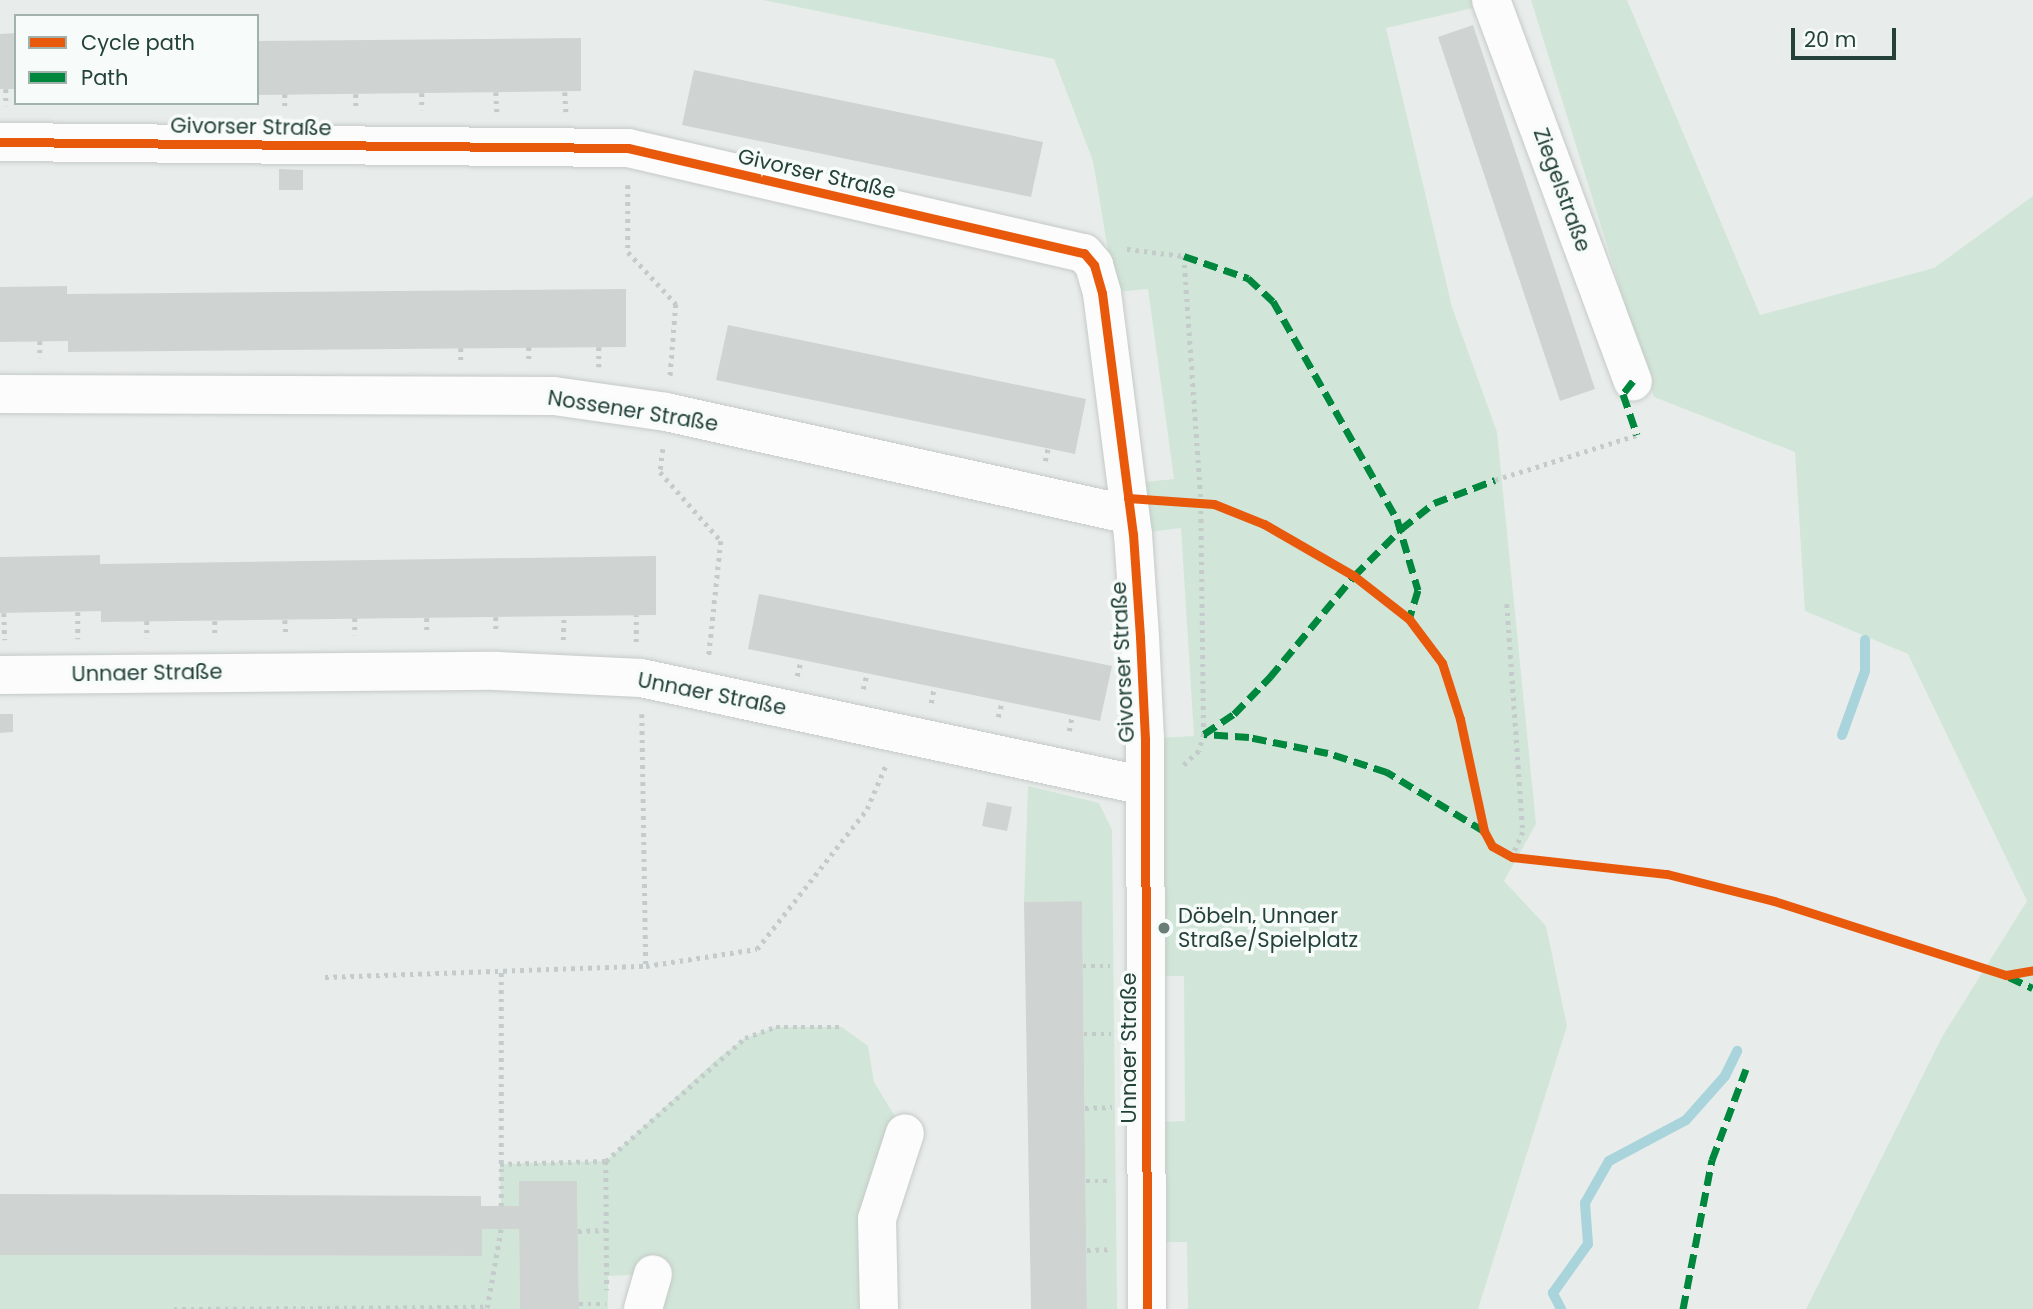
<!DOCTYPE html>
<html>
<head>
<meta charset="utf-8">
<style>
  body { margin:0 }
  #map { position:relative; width:2033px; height:1309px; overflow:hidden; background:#e8edeb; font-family:Poppins,sans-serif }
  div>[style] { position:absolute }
  .green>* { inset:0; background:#d1e6d8 }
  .stream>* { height:10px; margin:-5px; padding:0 5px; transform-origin:5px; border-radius:5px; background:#a9d4db }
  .building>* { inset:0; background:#cfd4d2 }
  .path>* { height:4.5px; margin-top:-2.25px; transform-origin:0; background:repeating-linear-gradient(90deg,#c3ccca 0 3.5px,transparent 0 8.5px) }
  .roads { filter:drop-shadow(0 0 2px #c5cac8) drop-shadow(0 0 2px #c5cac8) }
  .minor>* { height:38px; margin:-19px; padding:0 19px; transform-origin:19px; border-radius:19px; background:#fcfcfc }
  .quiet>* { height:7px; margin-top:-3.5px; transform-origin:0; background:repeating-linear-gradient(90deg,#00873e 0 14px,transparent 0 21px) }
  .cycleway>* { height:9px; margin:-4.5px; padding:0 4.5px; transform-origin:4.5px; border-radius:4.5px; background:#e8590c }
  .dots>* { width:19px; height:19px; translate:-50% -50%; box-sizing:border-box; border:4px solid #f7fbf9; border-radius:50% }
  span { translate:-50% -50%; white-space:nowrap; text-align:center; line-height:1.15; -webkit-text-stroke:7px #f7fbf9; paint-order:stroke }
  .street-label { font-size:21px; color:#24423a }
  .poi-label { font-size:21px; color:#24423a }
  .left { translate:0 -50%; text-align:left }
  .legend { position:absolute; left:14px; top:14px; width:245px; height:91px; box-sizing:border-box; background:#f7fbf9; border:2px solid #a3b1ad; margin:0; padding:9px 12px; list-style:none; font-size:21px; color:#24423a }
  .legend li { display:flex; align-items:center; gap:14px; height:35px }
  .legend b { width:35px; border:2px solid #a3b1ad }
  .scale { position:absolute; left:1791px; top:28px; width:105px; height:32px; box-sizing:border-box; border:4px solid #24423a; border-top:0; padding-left:9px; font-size:21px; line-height:24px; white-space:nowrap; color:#24423a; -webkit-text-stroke:5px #f7fbf9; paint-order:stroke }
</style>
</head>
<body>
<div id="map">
  <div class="green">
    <i style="clip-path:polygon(763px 0,1508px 0,1386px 28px,1452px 307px,1497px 432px,1536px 824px,1504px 881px,1546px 926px,1567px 1026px,1478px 1309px,1188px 1309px,1187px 1242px,1157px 1242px,1156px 1122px,1185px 1121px,1184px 976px,1155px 976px,1158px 738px,1194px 736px,1181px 528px,1142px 533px,1136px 483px,1174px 479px,1148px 289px,1115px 292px,1093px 161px,1054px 59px)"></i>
    <i style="clip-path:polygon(1531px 0,1627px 0,1760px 315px,1934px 268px,2033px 196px,2033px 1309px,1806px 1309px,1942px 1037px,2027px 901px,1908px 654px,1805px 611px,1795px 452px,1654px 397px)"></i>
    <i style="clip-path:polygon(1028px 786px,1099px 803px,1112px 830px,1117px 1309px,1087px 1309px,1082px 901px,1024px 902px)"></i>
    <i style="clip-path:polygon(776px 1027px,842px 1027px,868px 1046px,874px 1082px,905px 1133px,879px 1309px,643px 1309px,653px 1274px,608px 1276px,608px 1309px,579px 1309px,577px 1181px,519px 1181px,519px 1206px,501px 1206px,500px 1164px,606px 1161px,716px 1060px,745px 1038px)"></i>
    <i style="clip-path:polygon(482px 1229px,519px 1229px,520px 1309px,0 1309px,0 1255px,482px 1256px)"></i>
  </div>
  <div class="stream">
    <i style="left:1842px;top:735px;width:68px;rotate:-70.2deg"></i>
    <i style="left:1865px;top:671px;width:31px;rotate:-90deg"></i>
    <i style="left:1561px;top:1309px;width:18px;rotate:-117deg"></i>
    <i style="left:1553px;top:1293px;width:60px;rotate:-54.5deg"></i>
    <i style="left:1588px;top:1244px;width:41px;rotate:-94.2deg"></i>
    <i style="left:1585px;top:1203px;width:48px;rotate:-60.3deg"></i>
    <i style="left:1609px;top:1161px;width:87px;rotate:-28deg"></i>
    <i style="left:1686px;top:1120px;width:59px;rotate:-48.4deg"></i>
    <i style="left:1725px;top:1076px;width:28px;rotate:-64deg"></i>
  </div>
  <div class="building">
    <i style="clip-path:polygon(1473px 25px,1595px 389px,1560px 401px,1438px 37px)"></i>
    <i style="clip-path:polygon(16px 33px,16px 89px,0 89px,0 34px)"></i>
    <i style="clip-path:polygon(581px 38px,581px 91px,257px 95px,257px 41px)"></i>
    <i style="clip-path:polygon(694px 70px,1043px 142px,1031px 197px,682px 125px)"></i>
    <i style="clip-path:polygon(279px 169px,303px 170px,303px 190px,279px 190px)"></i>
    <i style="clip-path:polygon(67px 286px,67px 294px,626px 289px,626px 347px,68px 352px,68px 341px,0 342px,0 287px)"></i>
    <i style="clip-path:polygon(728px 325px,1086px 399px,1075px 454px,716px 380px)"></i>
    <i style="clip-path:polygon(100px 555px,100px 564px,656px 556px,656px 615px,101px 622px,101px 611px,0 613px,0 557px)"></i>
    <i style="clip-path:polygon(759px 594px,1112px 666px,1100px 721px,748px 649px)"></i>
    <i style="clip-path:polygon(0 714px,13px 714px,13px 732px,0 733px)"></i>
    <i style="clip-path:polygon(987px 802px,1012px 807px,1007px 831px,982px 826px)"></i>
    <i style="clip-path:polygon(1082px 901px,1087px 1309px,1031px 1309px,1024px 902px)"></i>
    <i style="clip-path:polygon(519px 1181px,577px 1181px,579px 1309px,520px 1309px,519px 1229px,482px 1229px,482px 1256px,0 1255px,0 1194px,481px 1196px,481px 1206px,519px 1206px)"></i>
  </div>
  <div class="path">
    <i style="left:6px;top:89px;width:17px;rotate:90deg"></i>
    <i style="left:496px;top:92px;width:20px;rotate:87deg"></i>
    <i style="left:565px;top:92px;width:20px;rotate:87deg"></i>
    <i style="left:422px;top:93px;width:17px;rotate:90deg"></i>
    <i style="left:285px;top:94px;width:14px;rotate:90deg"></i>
    <i style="left:356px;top:94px;width:16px;rotate:90deg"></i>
    <i style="left:628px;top:185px;width:67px;rotate:90deg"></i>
    <i style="left:628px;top:252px;width:71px;rotate:47.3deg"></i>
    <i style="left:676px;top:304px;width:74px;rotate:94.6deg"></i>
    <i style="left:1127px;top:249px;width:57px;rotate:7deg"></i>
    <i style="left:1184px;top:256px;width:247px;rotate:86deg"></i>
    <i style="left:1201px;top:502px;width:232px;rotate:89.3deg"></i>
    <i style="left:1204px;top:734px;width:18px;rotate:106deg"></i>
    <i style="left:1199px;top:751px;width:22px;rotate:137deg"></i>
    <i style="left:40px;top:341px;width:17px;rotate:90deg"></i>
    <i style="left:529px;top:347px;width:13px;rotate:90deg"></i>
    <i style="left:599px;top:347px;width:20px;rotate:90deg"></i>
    <i style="left:461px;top:348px;width:13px;rotate:90deg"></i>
    <i style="left:663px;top:449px;width:23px;rotate:97deg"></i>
    <i style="left:660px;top:472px;width:92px;rotate:48.5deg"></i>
    <i style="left:721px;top:541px;width:115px;rotate:96deg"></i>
    <i style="left:1045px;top:461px;width:13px;rotate:-77deg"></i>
    <i style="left:1495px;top:480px;width:149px;rotate:-17.6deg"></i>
    <i style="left:1507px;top:604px;width:229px;rotate:86deg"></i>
    <i style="left:1523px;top:832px;width:27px;rotate:114deg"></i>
    <i style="left:78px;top:612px;width:27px;rotate:90deg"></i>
    <i style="left:4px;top:613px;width:27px;rotate:88deg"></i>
    <i style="left:496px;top:617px;width:16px;rotate:90deg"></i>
    <i style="left:355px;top:618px;width:17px;rotate:90deg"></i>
    <i style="left:427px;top:618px;width:16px;rotate:90deg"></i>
    <i style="left:285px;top:620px;width:16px;rotate:86deg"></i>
    <i style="left:147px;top:621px;width:17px;rotate:90deg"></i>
    <i style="left:215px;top:621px;width:16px;rotate:90deg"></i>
    <i style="left:563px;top:640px;width:24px;rotate:-88deg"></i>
    <i style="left:636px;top:642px;width:27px;rotate:-90deg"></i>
    <i style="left:797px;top:676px;width:16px;rotate:-76deg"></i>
    <i style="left:863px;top:689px;width:16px;rotate:-76deg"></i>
    <i style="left:931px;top:703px;width:16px;rotate:-79deg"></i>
    <i style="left:642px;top:714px;width:252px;rotate:89.1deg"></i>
    <i style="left:998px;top:717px;width:16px;rotate:-76deg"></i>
    <i style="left:1069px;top:731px;width:16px;rotate:-79deg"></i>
    <i style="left:1083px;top:966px;width:27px"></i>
    <i style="left:325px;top:977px;width:321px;rotate:-2deg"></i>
    <i style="left:646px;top:966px;width:112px;rotate:-8.7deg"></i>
    <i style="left:757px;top:949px;width:178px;rotate:-51.8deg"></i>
    <i style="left:867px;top:809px;width:46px;rotate:-66.8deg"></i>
    <i style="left:1084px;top:1034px;width:27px"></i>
    <i style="left:1085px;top:1108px;width:27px;rotate:-2deg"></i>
    <i style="left:606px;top:1161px;width:186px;rotate:-41.5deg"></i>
    <i style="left:745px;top:1038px;width:33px;rotate:-20deg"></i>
    <i style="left:776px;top:1027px;width:66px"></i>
    <i style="left:500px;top:1164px;width:106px;rotate:-1.6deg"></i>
    <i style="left:606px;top:1161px;width:129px;rotate:89.6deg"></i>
    <i style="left:1086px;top:1181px;width:23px"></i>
    <i style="left:501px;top:1206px;width:234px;rotate:-90deg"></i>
    <i style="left:578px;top:1231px;width:28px;rotate:-2deg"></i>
    <i style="left:1087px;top:1250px;width:23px;rotate:-2deg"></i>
    <i style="left:579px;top:1304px;width:27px"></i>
    <i style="left:487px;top:1308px;width:80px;rotate:-80deg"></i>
    <i style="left:174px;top:1309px;width:313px;rotate:-0.4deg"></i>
  </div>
  <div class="roads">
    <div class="minor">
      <i style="left:1491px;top:0;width:407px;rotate:69.6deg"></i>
      <i style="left:0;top:142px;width:628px;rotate:0.55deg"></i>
      <i style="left:628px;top:148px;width:468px;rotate:13deg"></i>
      <i style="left:1084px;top:253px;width:16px;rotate:50deg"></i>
      <i style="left:1094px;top:265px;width:29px;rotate:74deg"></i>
      <i style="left:1102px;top:293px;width:243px;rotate:82.7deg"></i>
      <i style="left:1133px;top:534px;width:103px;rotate:86.1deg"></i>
      <i style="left:1140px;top:637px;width:102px;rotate:87.2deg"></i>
      <i style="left:1145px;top:739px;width:570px;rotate:89.8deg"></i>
      <i style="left:0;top:394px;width:554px;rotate:0.21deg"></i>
      <i style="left:554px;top:396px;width:113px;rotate:8.1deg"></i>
      <i style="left:666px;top:412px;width:475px;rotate:12.5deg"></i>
      <i style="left:0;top:675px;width:497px;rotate:-0.5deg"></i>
      <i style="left:497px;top:671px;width:144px;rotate:2.8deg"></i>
      <i style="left:641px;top:678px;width:515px;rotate:12.09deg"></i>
      <i style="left:643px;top:1309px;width:36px;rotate:-74deg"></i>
      <i style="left:879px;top:1309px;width:90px;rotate:-91.3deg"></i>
      <i style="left:877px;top:1219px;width:90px;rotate:-72deg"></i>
    </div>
  </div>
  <div class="quiet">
    <i style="left:1184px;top:256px;width:68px;rotate:19deg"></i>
    <i style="left:1248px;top:278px;width:34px;rotate:43deg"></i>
    <i style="left:1273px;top:301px;width:251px;rotate:60.4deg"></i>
    <i style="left:1397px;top:519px;width:74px;rotate:73.5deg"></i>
    <i style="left:1418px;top:590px;width:30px;rotate:107deg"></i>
    <i style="left:1633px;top:381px;width:16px;rotate:128deg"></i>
    <i style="left:1623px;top:394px;width:43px;rotate:71.1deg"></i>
    <i style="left:1484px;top:831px;width:114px;rotate:-148.7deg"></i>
    <i style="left:1387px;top:772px;width:62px;rotate:-162.1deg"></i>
    <i style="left:1328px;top:753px;width:81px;rotate:-168.6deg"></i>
    <i style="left:1249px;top:737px;width:45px;rotate:-176.2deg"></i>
    <i style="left:1204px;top:734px;width:36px;rotate:-34deg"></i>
    <i style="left:1234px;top:714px;width:52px;rotate:-45.8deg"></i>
    <i style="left:1270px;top:677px;width:131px;rotate:-50.3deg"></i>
    <i style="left:1354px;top:576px;width:66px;rotate:-45deg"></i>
    <i style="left:1401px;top:529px;width:42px;rotate:-38.2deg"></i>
    <i style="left:1434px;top:503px;width:65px;rotate:-20.7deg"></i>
    <i style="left:2009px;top:977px;width:26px;rotate:25deg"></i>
    <i style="left:1683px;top:1309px;width:152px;rotate:-79deg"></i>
    <i style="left:1712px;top:1160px;width:97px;rotate:-69.5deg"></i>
  </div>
  <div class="cycleway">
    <i style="left:0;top:142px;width:628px;rotate:0.55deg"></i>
    <i style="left:628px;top:148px;width:468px;rotate:13deg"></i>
    <i style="left:1084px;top:253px;width:16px;rotate:50deg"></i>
    <i style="left:1094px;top:265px;width:29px;rotate:74deg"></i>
    <i style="left:1102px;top:293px;width:243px;rotate:82.7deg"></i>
    <i style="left:1133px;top:534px;width:103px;rotate:86.1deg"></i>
    <i style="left:1140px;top:637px;width:102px;rotate:87.2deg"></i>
    <i style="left:1145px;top:739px;width:570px;rotate:89.8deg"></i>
    <i style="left:1128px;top:498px;width:86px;rotate:4deg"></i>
    <i style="left:1214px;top:504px;width:54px;rotate:21.8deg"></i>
    <i style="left:1264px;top:524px;width:104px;rotate:30deg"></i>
    <i style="left:1354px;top:576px;width:70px;rotate:38deg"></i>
    <i style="left:1409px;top:619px;width:55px;rotate:53.1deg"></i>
    <i style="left:1442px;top:663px;width:59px;rotate:72.2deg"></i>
    <i style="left:1460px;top:719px;width:115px;rotate:77.9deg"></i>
    <i style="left:1484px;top:831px;width:17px;rotate:62deg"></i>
    <i style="left:1492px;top:846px;width:23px;rotate:29deg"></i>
    <i style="left:1512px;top:857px;width:156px;rotate:6.3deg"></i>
    <i style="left:1667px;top:874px;width:110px;rotate:14.2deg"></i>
    <i style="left:1774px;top:901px;width:244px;rotate:17.7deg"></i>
    <i style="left:2006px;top:975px;width:27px;rotate:-10deg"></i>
  </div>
  <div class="dots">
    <i style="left:1164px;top:928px;background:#697e78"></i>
  </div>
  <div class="street-label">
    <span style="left:251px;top:127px;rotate:1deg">Givorser Straße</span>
    <span style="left:817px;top:174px;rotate:13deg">Givorser Straße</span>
    <span style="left:1562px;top:190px;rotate:70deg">Ziegelstraße</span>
    <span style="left:633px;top:411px;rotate:9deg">Nossener Straße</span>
    <span style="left:1123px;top:662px;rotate:-93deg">Givorser Straße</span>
    <span style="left:147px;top:673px;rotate:-1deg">Unnaer Straße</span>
    <span style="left:712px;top:694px;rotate:11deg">Unnaer Straße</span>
    <span style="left:1129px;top:1048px;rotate:-90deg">Unnaer Straße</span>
  </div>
  <div class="poi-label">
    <span class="left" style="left:1178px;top:928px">Döbeln, Unnaer<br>Straße/Spielplatz</span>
  </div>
  <ul class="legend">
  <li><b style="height:9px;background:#e8590c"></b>Cycle path</li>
  <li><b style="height:9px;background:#00873e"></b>Path</li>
  </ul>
  <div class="scale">20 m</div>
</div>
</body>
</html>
